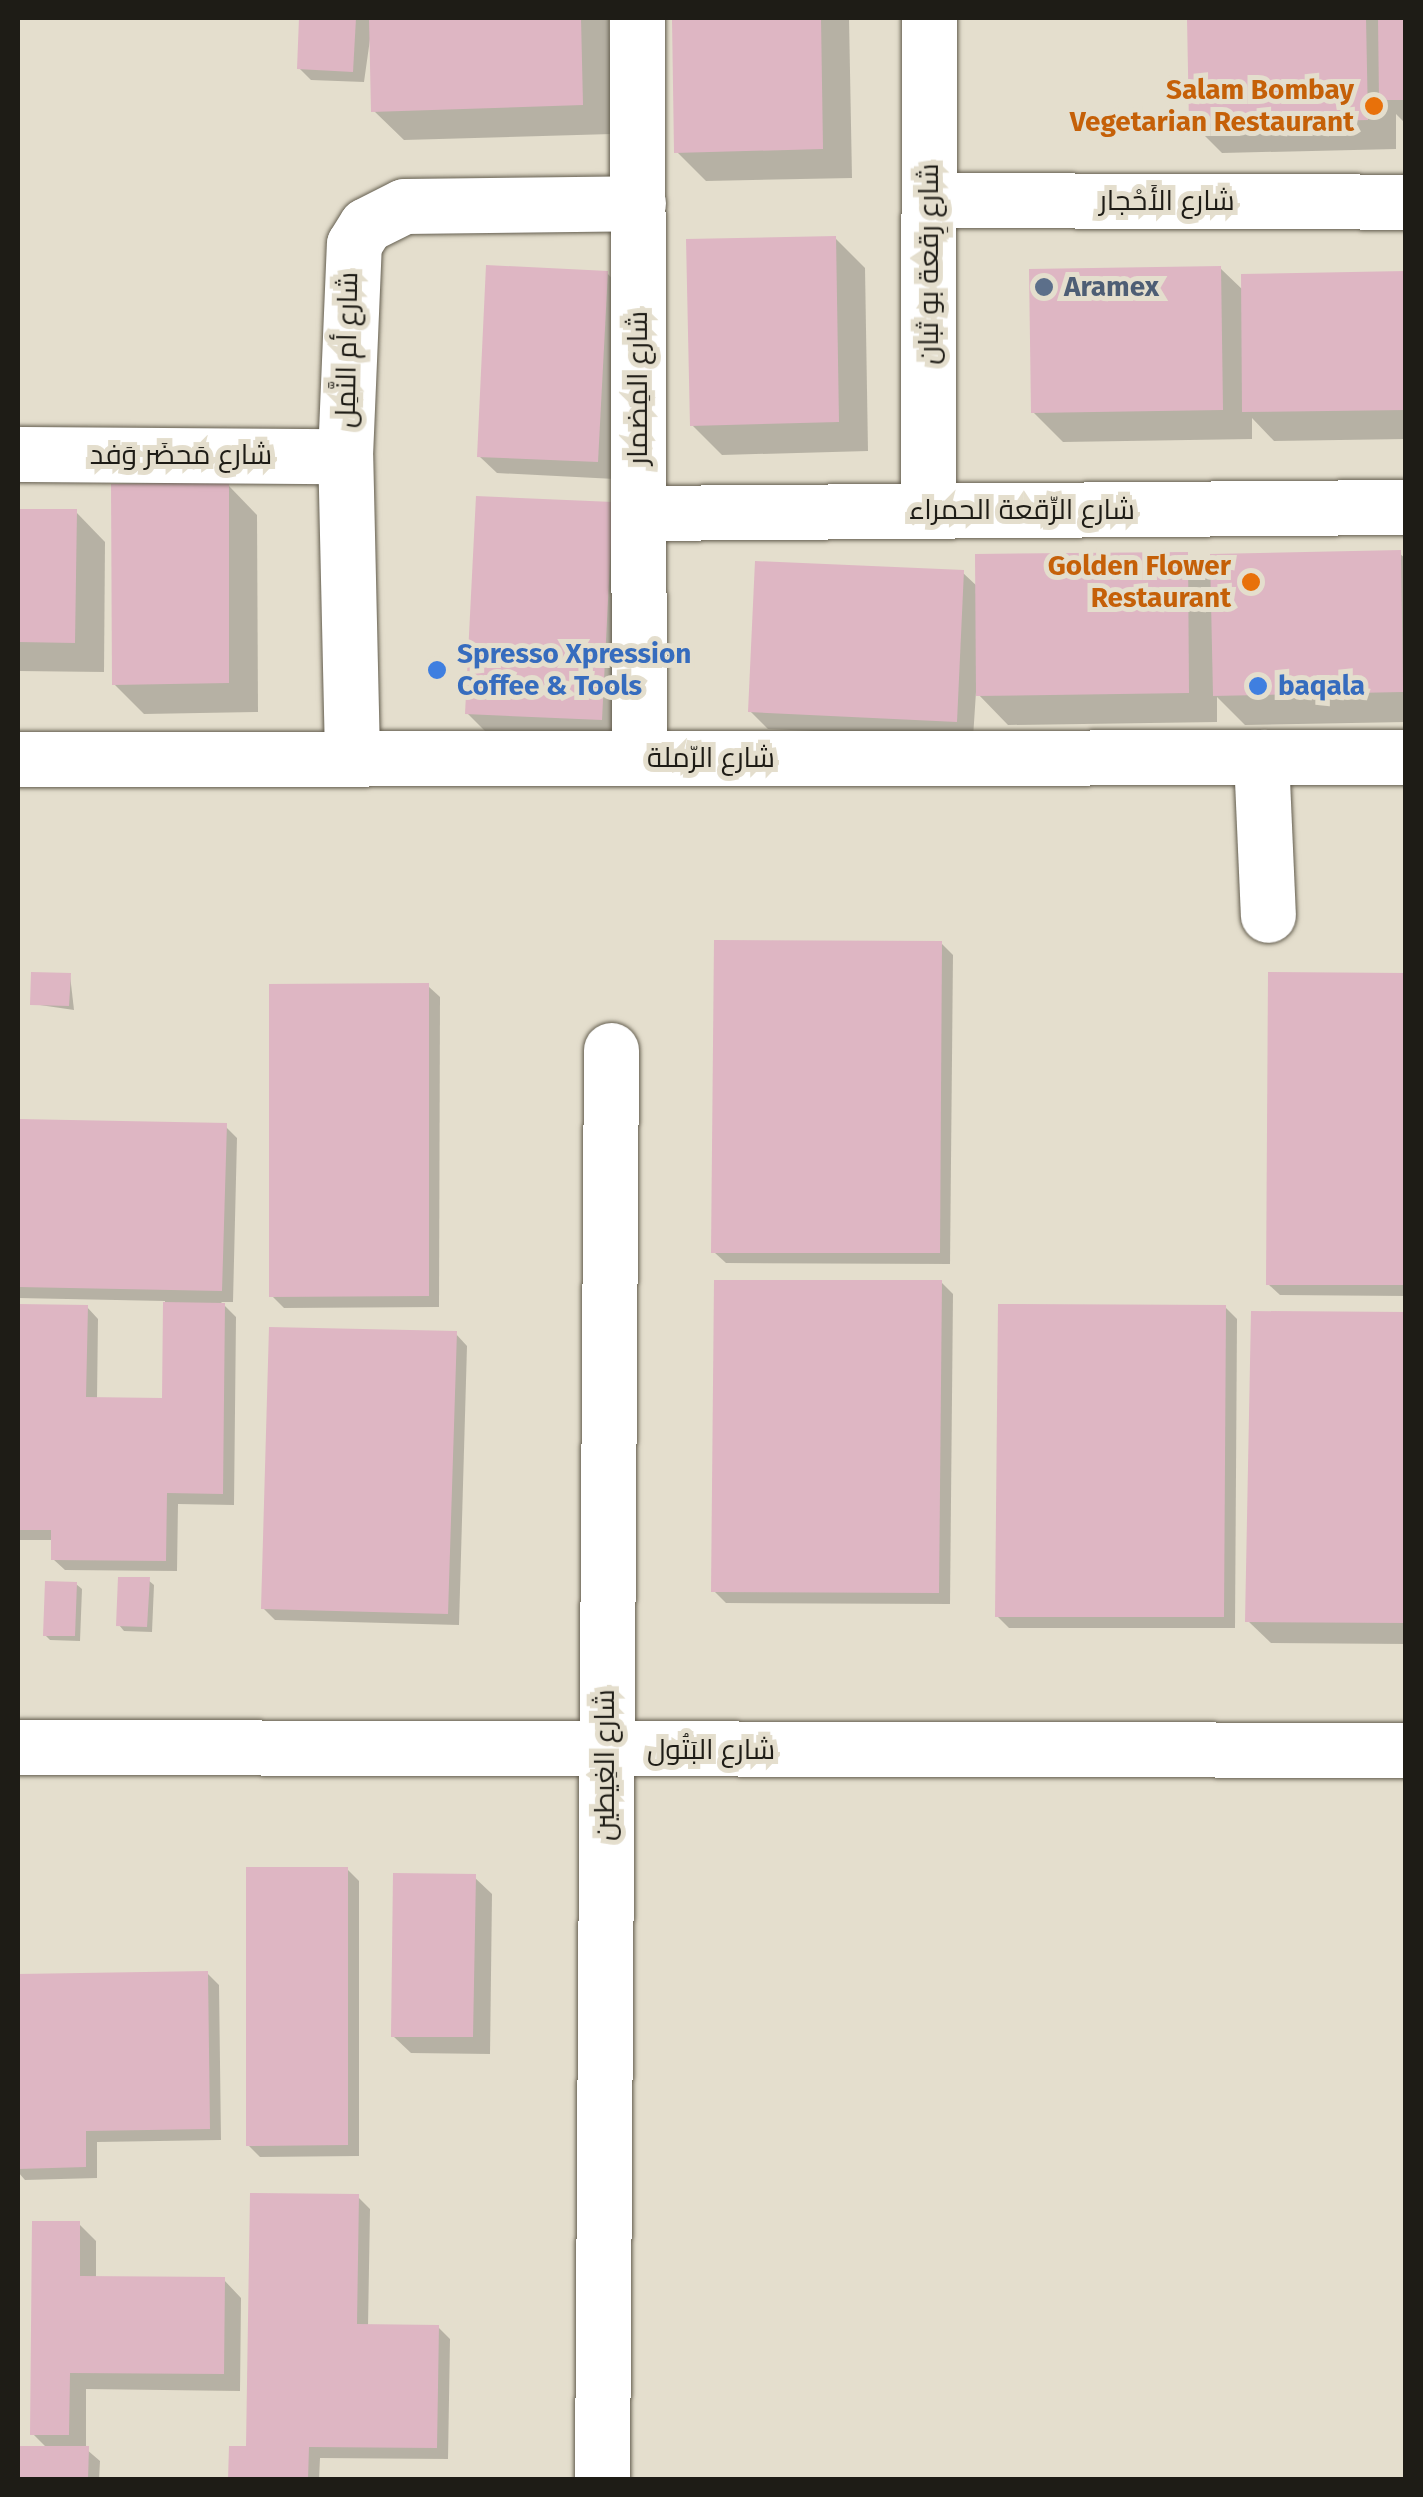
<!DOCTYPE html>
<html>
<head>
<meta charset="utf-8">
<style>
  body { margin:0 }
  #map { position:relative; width:1423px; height:2497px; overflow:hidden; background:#e4decd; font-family:"Fira Sans",Cairo,sans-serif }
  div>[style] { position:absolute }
  .shadow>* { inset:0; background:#0003 }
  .building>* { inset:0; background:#deb6c3 }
  .roads { filter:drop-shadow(0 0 2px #635d4e) drop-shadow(0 0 2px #635d4e) }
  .minor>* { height:55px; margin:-27.5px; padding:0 27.5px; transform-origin:27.5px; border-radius:27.5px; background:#fff }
  .dots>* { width:28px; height:28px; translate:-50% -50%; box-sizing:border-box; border:5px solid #e4decd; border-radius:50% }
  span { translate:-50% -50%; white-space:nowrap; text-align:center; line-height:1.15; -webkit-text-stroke:10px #e4decd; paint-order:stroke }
  .food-label { font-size:28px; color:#c56008; font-weight:700 }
  .right { translate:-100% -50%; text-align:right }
  .street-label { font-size:28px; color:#1e1c16 }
  .service-label { font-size:28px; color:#4e5e75; font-weight:700 }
  .left { translate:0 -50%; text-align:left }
  .shop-label { font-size:28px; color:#366cbe; font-weight:700 }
  .frame { position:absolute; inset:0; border:20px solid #1e1c16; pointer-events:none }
</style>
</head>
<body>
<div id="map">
  <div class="shadow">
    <i style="clip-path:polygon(302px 18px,609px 18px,612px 134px,404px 140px,374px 111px,372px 25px,364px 82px,311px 80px,299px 68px)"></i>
    <i style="clip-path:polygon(674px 18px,849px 18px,852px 178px,706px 181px,676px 151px)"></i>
    <i style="clip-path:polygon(1190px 18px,1406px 18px,1406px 124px,1396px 114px,1396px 149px,1222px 153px,1192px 123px)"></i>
    <i style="clip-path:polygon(835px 238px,865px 268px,868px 451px,722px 455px,692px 425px)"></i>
    <i style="clip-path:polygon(1220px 268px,1244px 291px,1406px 274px,1406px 439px,1274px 441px,1252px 418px,1252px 439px,1063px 442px,1033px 412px)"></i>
    <i style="clip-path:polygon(607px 273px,624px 291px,615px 479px,497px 473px,479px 456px)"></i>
    <i style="clip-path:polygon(228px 485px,257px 515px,258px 712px,144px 714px,114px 684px)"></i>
    <i style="clip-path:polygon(612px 505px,619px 737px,485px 731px,467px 713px)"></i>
    <i style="clip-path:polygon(18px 511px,76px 512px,105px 542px,104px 672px,18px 671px)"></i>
    <i style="clip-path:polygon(1399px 553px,1406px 559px,1406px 722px,1245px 725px,1217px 697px,1217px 722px,1008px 725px,976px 692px,973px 738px,768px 729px,750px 711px,963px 573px,978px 587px,1187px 554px,1213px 580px)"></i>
    <i style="clip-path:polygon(941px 943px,953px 955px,950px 1264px,726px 1263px,714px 1252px)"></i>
    <i style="clip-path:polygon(70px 975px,74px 1010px,33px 1004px)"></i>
    <i style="clip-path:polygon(1406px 975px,1406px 1296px,1280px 1295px,1268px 1284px)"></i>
    <i style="clip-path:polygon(428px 986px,440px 997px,439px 1307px,284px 1308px,272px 1296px)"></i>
    <i style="clip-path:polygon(18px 1122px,225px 1126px,237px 1138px,233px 1302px,221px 1302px,236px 1317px,234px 1505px,178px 1504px,177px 1571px,65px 1570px,53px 1559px,54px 1540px,18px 1540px,18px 1306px,87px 1307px,98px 1319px,97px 1399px,164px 1400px,165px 1301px,18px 1298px)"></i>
    <i style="clip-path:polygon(941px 1282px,953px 1294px,950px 1604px,726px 1603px,714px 1591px)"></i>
    <i style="clip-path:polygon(1225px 1307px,1237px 1319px,1235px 1628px,1009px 1628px,997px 1616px)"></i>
    <i style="clip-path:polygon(1406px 1315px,1406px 1644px,1271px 1643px,1248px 1621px)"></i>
    <i style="clip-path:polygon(456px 1334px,467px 1346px,459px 1625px,275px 1620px,263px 1608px)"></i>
    <i style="clip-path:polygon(148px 1580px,154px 1585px,152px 1632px,124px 1631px,119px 1625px)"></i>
    <i style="clip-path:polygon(76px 1584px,82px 1589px,80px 1641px,50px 1640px,45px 1635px)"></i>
    <i style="clip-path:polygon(347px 1869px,359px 1881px,359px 2156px,260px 2157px,248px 2145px)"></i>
    <i style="clip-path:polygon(474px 1877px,492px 1894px,490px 2054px,411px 2053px,393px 2036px)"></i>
    <i style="clip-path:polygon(207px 1973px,219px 1985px,221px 2140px,97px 2142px,97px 2178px,25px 2180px,18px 2172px,18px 1977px)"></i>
    <i style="clip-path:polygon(358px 2197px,370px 2209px,368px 2327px,438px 2327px,450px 2339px,448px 2459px,320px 2458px,319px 2480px,231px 2480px)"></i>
    <i style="clip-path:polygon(79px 2224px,96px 2241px,96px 2279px,224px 2280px,241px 2298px,240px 2391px,86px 2389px,86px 2449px,100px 2461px,99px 2480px,18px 2480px,18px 2448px,47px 2448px,33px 2434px)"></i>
  </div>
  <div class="building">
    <i style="clip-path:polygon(299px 18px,356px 18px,353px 72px,297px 69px)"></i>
    <i style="clip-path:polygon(369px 18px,581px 18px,583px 105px,371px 112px)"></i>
    <i style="clip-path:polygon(672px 18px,821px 18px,823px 149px,674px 153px)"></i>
    <i style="clip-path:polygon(1187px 18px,1366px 18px,1368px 120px,1189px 124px)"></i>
    <i style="clip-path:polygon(1378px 18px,1406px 18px,1406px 100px,1379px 100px)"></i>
    <i style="clip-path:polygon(836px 236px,839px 422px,690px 426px,686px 239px)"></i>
    <i style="clip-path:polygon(486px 265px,608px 271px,598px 462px,477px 457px)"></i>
    <i style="clip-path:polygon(1221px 266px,1223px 410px,1031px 413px,1029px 269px)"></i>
    <i style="clip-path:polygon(1406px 271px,1406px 410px,1242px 412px,1241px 274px)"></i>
    <i style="clip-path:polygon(229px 482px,229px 683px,112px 685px,111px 484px)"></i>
    <i style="clip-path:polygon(476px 496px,613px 502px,602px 720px,465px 714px)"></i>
    <i style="clip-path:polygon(18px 509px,77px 509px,75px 643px,18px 642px)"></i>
    <i style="clip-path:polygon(1401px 550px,1403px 692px,1213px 696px,1210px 554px)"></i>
    <i style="clip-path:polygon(1188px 552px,1189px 693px,976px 696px,975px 554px)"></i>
    <i style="clip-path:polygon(755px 561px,964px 570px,957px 722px,748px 712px)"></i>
    <i style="clip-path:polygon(714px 940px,942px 941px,940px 1253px,711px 1253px)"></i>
    <i style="clip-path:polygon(31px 972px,71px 973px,69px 1006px,30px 1005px)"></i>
    <i style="clip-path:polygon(1268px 972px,1406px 973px,1406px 1285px,1266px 1285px)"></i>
    <i style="clip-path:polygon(429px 983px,429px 1296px,269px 1297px,269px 984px)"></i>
    <i style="clip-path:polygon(18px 1119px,227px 1123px,222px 1291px,18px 1287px)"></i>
    <i style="clip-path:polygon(714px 1280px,942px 1280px,939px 1593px,711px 1592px)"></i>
    <i style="clip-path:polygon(163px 1302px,225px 1303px,223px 1494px,167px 1493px,166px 1561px,51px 1560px,51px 1530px,18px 1530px,18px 1304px,88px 1305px,86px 1397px,162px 1398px)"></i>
    <i style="clip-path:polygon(998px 1304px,1226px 1305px,1224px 1617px,995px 1617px)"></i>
    <i style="clip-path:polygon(1251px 1311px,1406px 1312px,1406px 1623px,1245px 1622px)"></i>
    <i style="clip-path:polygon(269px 1327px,457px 1331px,448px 1614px,261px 1609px)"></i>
    <i style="clip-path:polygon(118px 1577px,150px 1577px,147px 1627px,116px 1626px)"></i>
    <i style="clip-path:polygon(45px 1581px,77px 1582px,75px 1636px,43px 1636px)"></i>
    <i style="clip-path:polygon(246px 1867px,348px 1867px,348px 2145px,246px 2146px)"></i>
    <i style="clip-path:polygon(393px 1873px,476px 1874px,473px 2037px,391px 2037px)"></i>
    <i style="clip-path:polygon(208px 1971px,210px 2129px,86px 2131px,86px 2167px,18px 2169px,18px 1974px)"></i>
    <i style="clip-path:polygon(250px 2193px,359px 2194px,357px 2324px,439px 2325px,437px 2448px,309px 2447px,308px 2480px,228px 2480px,229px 2446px,246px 2446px)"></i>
    <i style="clip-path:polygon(32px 2221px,80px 2221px,80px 2276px,225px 2277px,224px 2374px,70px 2373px,69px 2435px,30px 2435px)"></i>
    <i style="clip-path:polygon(18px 2446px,89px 2446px,88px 2480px,18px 2480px)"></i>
  </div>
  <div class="roads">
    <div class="minor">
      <i style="left:637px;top:18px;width:740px;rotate:89.85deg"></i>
      <i style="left:929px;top:200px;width:477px;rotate:0.2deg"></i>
      <i style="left:18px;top:454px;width:327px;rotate:0.4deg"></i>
      <i style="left:928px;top:511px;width:493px;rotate:-89.9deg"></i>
      <i style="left:638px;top:513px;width:768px;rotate:-0.45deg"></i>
      <i style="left:352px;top:755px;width:299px;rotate:-91.3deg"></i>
      <i style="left:345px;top:456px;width:212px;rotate:-87.6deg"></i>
      <i style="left:354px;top:244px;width:22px;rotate:-58deg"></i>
      <i style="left:366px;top:225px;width:42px;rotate:-26.6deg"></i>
      <i style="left:404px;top:206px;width:234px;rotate:-0.7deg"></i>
      <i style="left:1261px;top:757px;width:158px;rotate:87.5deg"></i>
      <i style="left:18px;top:759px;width:1388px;rotate:-0.08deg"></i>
      <i style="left:18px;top:1747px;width:1388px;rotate:0.12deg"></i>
      <i style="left:602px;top:2480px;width:1430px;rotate:-89.64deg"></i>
    </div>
  </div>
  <div class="dots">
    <i style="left:1374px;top:106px;background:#e8710a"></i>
    <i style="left:1044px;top:287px;background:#5c6f8a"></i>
    <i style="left:1251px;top:582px;background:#e8710a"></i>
    <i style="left:437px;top:670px;background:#3f7fe0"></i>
    <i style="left:1258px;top:686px;background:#3f7fe0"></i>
  </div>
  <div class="food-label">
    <span class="right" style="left:1354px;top:106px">Salam Bombay<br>Vegetarian Restaurant</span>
    <span class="right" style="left:1231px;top:582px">Golden Flower<br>Restaurant</span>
  </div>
  <div class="street-label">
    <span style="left:1167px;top:201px">شارع الأَحْجار</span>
    <span style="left:929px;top:264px;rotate:-90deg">شارع رِقعة بو ثبان</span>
    <span style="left:347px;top:350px;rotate:-89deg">شارع أم النَّمِل</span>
    <span style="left:638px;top:388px;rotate:-90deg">شارع المِضمار</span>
    <span style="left:181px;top:455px">شارع مَحضَر وَفد</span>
    <span style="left:1022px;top:510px">شارع الرِّقعة الحمراء</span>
    <span style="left:711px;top:758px">شارع الرّملة</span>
    <span style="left:711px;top:1750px">شارع البَتُول</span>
    <span style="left:605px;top:1765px;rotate:-90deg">شارع الغِيطين</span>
  </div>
  <div class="service-label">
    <span class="left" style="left:1064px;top:287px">Aramex</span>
  </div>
  <div class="shop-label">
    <span class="left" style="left:457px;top:670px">Spresso Xpression<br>Coffee &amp; Tools</span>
    <span class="left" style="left:1278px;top:686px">baqala</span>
  </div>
  <div class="frame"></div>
</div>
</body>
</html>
